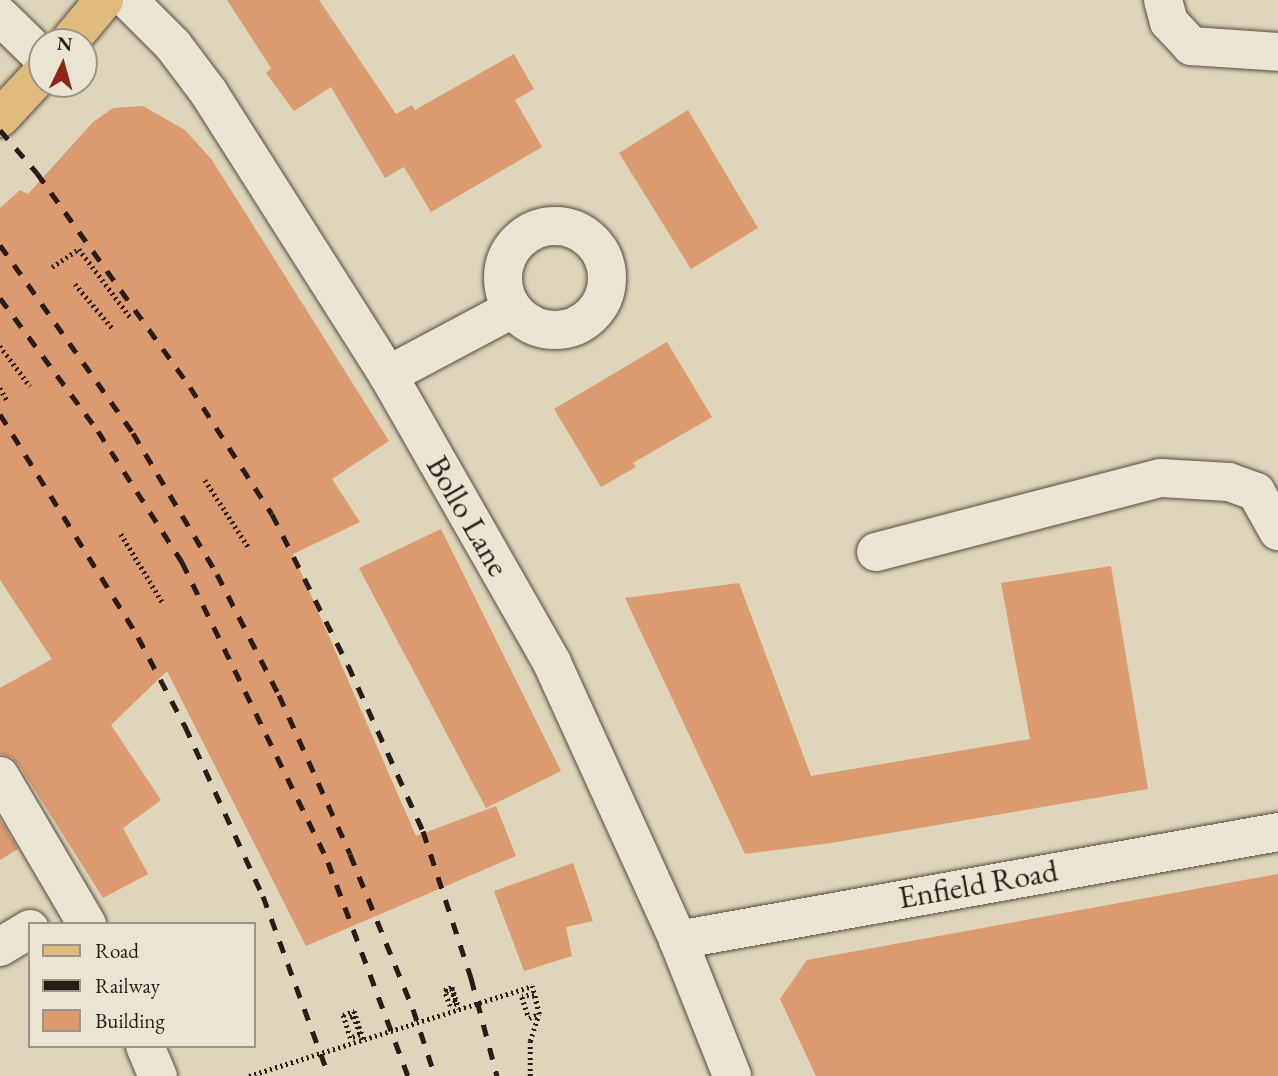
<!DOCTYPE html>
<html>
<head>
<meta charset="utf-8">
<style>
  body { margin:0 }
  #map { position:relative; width:1278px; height:1076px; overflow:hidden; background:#ded5ba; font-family:"EB Garamond",serif }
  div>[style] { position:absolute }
  .building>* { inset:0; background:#db9a70 }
  .path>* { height:4.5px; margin-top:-2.25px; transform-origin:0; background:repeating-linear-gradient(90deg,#291c18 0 2px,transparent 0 5.5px) }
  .roads { filter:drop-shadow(0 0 2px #564a40) drop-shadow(0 0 2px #564a40) }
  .minor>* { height:38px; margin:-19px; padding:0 19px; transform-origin:19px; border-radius:19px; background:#eae4d2 }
  .minor>.ring { margin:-19px; padding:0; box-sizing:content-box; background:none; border:38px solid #eae4d2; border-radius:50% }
  .major>* { height:38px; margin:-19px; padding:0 19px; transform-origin:19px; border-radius:19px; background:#dfba7d }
  .rail>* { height:5px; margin-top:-2.5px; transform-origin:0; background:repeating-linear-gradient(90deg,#291c18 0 12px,transparent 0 24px) }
  .path-bridge>* { height:4.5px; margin-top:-2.25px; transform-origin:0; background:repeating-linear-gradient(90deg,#291c18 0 2px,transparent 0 5.5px) }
  span { translate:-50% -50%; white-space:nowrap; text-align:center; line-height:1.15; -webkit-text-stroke:7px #eae4d2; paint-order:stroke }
  .street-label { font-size:32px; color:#291c18 }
  .legend { position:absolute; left:28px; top:922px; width:228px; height:126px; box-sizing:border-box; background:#eae4d2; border:2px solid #9d9488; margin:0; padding:9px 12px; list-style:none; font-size:21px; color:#291c18 }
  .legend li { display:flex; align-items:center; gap:14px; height:35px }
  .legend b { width:35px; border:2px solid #9d9488 }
  .north { position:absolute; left:28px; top:28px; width:70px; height:70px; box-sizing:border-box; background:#eae4d2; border:2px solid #9d9488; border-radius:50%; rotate:5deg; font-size:19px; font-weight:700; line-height:28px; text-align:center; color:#291c18 }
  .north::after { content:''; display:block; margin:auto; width:24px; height:32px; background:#8f2418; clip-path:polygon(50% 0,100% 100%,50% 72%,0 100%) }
</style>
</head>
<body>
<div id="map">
  <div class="building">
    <i style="clip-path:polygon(227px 0,319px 0,396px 114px,412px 105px,415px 110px,514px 54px,534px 89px,515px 100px,542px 147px,431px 212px,404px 167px,385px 178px,331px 87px,294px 111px,266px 73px,271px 68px)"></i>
    <i style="clip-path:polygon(143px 106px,185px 130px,212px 160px,389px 441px,332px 479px,360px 522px,293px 554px,416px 836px,496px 806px,516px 856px,306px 946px,167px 671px,111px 725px,161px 800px,123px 828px,148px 874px,103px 898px,19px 765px,11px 757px,0 754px,0 688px,52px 659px,0 580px,0 208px,20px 190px,28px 194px,93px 122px,113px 108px)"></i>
    <i style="clip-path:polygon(688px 110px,758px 228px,691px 269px,619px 153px)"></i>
    <i style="clip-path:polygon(667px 342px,712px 417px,633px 463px,636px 467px,601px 487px,554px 409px)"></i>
    <i style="clip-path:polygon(441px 529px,561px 771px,486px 808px,359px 568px)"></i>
    <i style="clip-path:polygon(1111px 566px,1148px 789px,831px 843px,745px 854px,625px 598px,739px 583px,811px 776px,1030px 739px,1001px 583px)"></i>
    <i style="clip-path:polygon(0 819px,18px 849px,0 860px)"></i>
    <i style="clip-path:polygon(573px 863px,593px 921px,566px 927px,572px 956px,524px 971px,494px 891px)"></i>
    <i style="clip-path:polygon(1278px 874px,1278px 1076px,816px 1076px,780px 999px,807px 960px)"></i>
  </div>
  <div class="path">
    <i style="left:52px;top:267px;width:32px;rotate:-34deg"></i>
    <i style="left:79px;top:249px;width:85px;rotate:53.1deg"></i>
    <i style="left:75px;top:284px;width:59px;rotate:49.8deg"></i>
    <i style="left:0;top:346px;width:50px;rotate:53.1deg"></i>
    <i style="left:0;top:388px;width:14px;rotate:60deg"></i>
    <i style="left:205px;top:480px;width:81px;rotate:57.1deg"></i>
    <i style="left:121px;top:534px;width:81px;rotate:58.7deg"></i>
    <i style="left:446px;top:991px;width:6px;rotate:-18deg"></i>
    <i style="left:452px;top:989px;width:16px;rotate:75deg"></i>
    <i style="left:456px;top:1004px;width:6px;rotate:162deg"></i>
    <i style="left:450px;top:1006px;width:17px;rotate:-111deg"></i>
    <i style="left:444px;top:990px;width:9px;rotate:-21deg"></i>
    <i style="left:452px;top:987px;width:23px;rotate:72deg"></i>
    <i style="left:350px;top:1017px;width:4px;rotate:-14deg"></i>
    <i style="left:354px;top:1016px;width:20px;rotate:72deg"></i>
    <i style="left:360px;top:1035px;width:10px;rotate:163deg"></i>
    <i style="left:350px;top:1038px;width:24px;rotate:-107deg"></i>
    <i style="left:343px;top:1015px;width:12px;rotate:-20deg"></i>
    <i style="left:354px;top:1011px;width:31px;rotate:71deg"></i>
    <i style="left:530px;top:1076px;width:35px;rotate:-90deg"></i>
    <i style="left:530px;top:1041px;width:28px;rotate:-72deg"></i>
    <i style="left:539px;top:1014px;width:21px;rotate:-104deg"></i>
    <i style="left:534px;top:994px;width:12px;rotate:166deg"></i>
    <i style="left:522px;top:997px;width:22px;rotate:72deg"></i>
    <i style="left:529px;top:1018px;width:11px;rotate:-22deg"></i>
    <i style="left:539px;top:1014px;width:29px;rotate:-104deg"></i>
  </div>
  <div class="roads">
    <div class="minor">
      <i style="left:128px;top:0;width:64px;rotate:45deg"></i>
      <i style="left:173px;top:45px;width:60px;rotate:53.1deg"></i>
      <i style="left:209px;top:93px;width:334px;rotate:57.6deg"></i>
      <i style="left:388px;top:375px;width:331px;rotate:60.3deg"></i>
      <i style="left:552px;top:663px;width:304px;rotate:65.5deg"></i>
      <i style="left:678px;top:940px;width:146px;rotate:68.3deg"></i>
      <i style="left:1163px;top:0;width:23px;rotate:75deg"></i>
      <i style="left:1169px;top:22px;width:33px;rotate:47deg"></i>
      <i style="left:1191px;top:46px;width:87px;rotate:3.9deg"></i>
      <i style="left:0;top:16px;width:59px;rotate:44.3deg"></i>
      <i class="ring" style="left:503px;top:226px;width:66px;height:66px"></i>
      <i style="left:388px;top:375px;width:140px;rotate:-28deg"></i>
      <i style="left:876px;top:552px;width:294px;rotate:-14.6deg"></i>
      <i style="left:1161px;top:478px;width:68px;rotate:3.4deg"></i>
      <i style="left:1229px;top:482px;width:29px;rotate:20deg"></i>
      <i style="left:1256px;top:492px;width:45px;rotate:60.6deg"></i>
      <i style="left:0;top:776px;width:172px;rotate:59.6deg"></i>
      <i style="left:678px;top:940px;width:610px;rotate:-10.2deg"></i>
      <i style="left:0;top:947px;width:35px;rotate:-31deg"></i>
      <i style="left:145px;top:1046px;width:33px;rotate:67deg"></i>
    </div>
    <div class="major">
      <i style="left:69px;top:42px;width:55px;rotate:-50.2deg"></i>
      <i style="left:0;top:118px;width:62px;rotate:-47deg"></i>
    </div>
  </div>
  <div class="rail">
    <i style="left:0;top:130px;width:57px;rotate:49.3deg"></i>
    <i style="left:37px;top:173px;width:263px;rotate:54.4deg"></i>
    <i style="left:190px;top:387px;width:151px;rotate:57.2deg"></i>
    <i style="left:272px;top:514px;width:169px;rotate:63.3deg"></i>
    <i style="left:348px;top:665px;width:182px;rotate:65.7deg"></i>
    <i style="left:423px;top:831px;width:155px;rotate:71.9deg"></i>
    <i style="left:471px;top:978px;width:101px;rotate:75.1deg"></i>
    <i style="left:0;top:245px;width:230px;rotate:54.7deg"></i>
    <i style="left:133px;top:433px;width:164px;rotate:59.2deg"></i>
    <i style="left:217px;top:574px;width:136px;rotate:62.9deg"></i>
    <i style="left:279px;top:695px;width:174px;rotate:65.9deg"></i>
    <i style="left:350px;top:854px;width:167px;rotate:67.9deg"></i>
    <i style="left:413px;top:1009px;width:71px;rotate:71.8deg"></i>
    <i style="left:0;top:298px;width:165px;rotate:53.6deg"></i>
    <i style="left:98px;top:431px;width:156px;rotate:57.3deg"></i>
    <i style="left:182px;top:562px;width:334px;rotate:64deg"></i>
    <i style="left:328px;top:862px;width:228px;rotate:69.5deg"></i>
    <i style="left:0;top:414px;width:262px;rotate:58.2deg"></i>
    <i style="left:138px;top:637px;width:101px;rotate:62.2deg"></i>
    <i style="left:185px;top:726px;width:187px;rotate:65.4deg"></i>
    <i style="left:263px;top:896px;width:192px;rotate:69.9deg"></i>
  </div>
  <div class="path-bridge">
    <i style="left:249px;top:1076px;width:297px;rotate:-17.6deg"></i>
  </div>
  <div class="street-label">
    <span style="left:468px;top:516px;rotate:60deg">Bollo Lane</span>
    <span style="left:978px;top:884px;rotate:-10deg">Enfield Road</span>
  </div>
  <ul class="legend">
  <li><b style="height:9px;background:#dfba7d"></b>Road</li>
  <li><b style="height:9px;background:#291c18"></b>Railway</li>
  <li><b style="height:19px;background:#db9a70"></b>Building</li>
  </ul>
  <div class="north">N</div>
</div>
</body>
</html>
